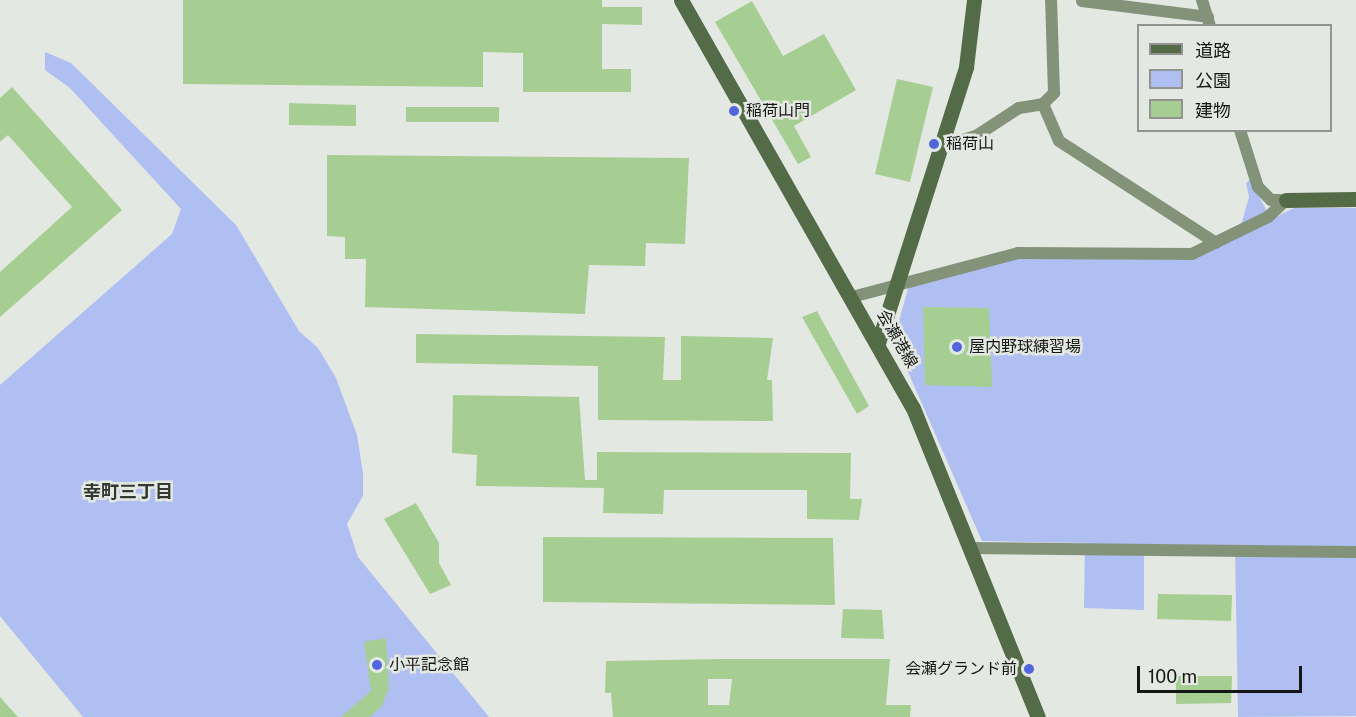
<!DOCTYPE html>
<html>
<head>
<meta charset="utf-8">
<style>
  body { margin:0 }
  #map { position:relative; width:1356px; height:717px; overflow:hidden; background:#e4e8e2; font-family:"Public Sans","Noto Sans JP",sans-serif }
  div>[style] { position:absolute }
  .green>* { inset:0; background:#b0bff1 }
  .building>* { inset:0; background:#a6ce93 }
  .street>* { height:12px; margin:-6px; padding:0 6px; transform-origin:6px; border-radius:6px; background:#82937a }
  .secondary>* { height:15px; margin:-7.5px; padding:0 7.5px; transform-origin:7.5px; border-radius:7.5px; background:#536b47 }
  .dots>* { width:16px; height:16px; translate:-50% -50%; box-sizing:border-box; border:3px solid #e4e8e2; border-radius:50% }
  span { translate:-50% -50%; white-space:nowrap; text-align:center; line-height:1.15; -webkit-text-stroke:5px #e4e8e2; paint-order:stroke }
  .poi-label { font-size:16px; color:#161715 }
  .left { translate:0 -50%; text-align:left }
  .right { translate:-100% -50%; text-align:right }
  .street-label { font-size:16px; color:#161715 }
  .neighbourhood-label { font-size:18px; color:#343833; font-weight:700 }
  .legend { position:absolute; left:1137px; top:24px; width:195px; height:108px; box-sizing:border-box; background:#e4e8e2; border:2px solid #929490; margin:0; padding:8px 10px; list-style:none; font-size:18px; color:#161715 }
  .legend li { display:flex; align-items:center; gap:12px; height:30px }
  .legend b { width:30px; border:2px solid #929490 }
  .scale { position:absolute; left:1137px; top:666px; width:165px; height:27px; box-sizing:border-box; border:3px solid #161715; border-top:0; padding-left:8px; font-size:18px; line-height:21px; white-space:nowrap; color:#161715; -webkit-text-stroke:4px #e4e8e2; paint-order:stroke }
</style>
</head>
<body>
<div id="map">
  <div class="green">
    <i style="clip-path:polygon(45px 52px,71px 63px,236px 225px,299px 331px,318px 348px,336px 378px,357px 435px,363px 473px,363px 496px,347px 524px,358px 557px,489px 717px,83px 717px,0 616px,0 385px,172px 234px,181px 209px,70px 88px,45px 70px)"></i>
    <i style="clip-path:polygon(1250px 180px,1267px 211px,1241px 225px,1249px 197px,1246px 183px)"></i>
    <i style="clip-path:polygon(1294px 208px,1356px 208px,1356px 716px,1238px 717px,1235px 548px,1144px 545px,1144px 610px,1084px 608px,1085px 543px,982px 541px,901px 356px,899px 321px,909px 285px,1020px 258px,1193px 260px)"></i>
  </div>
  <div class="building">
    <i style="clip-path:polygon(183px 0,602px 0,602px 7px,642px 7px,642px 25px,602px 24px,602px 69px,631px 69px,631px 92px,523px 92px,523px 53px,483px 52px,483px 87px,183px 84px)"></i>
    <i style="clip-path:polygon(752px 1px,783px 56px,824px 34px,856px 90px,794px 126px,811px 157px,798px 164px,715px 22px)"></i>
    <i style="clip-path:polygon(897px 79px,933px 87px,910px 182px,875px 174px)"></i>
    <i style="clip-path:polygon(12px 87px,122px 210px,0 317px,0 272px,72px 207px,8px 135px,0 142px,0 98px)"></i>
    <i style="clip-path:polygon(289px 103px,356px 105px,356px 126px,289px 125px)"></i>
    <i style="clip-path:polygon(406px 107px,499px 107px,499px 122px,406px 122px)"></i>
    <i style="clip-path:polygon(327px 155px,689px 158px,685px 244px,646px 243px,645px 266px,589px 265px,585px 314px,365px 307px,366px 259px,345px 259px,345px 237px,327px 236px)"></i>
    <i style="clip-path:polygon(923px 307px,989px 308px,992px 387px,925px 385px)"></i>
    <i style="clip-path:polygon(817px 311px,869px 406px,857px 414px,802px 317px)"></i>
    <i style="clip-path:polygon(416px 334px,665px 337px,663px 380px,681px 380px,681px 336px,773px 338px,767px 380px,772px 380px,773px 421px,598px 420px,598px 366px,416px 363px)"></i>
    <i style="clip-path:polygon(453px 395px,579px 397px,585px 480px,597px 480px,597px 452px,851px 453px,850px 499px,862px 499px,859px 520px,807px 519px,807px 490px,664px 490px,663px 514px,603px 513px,604px 488px,476px 486px,477px 455px,452px 453px)"></i>
    <i style="clip-path:polygon(416px 503px,439px 543px,439px 563px,451px 585px,430px 594px,384px 519px)"></i>
    <i style="clip-path:polygon(543px 537px,833px 538px,835px 605px,543px 602px)"></i>
    <i style="clip-path:polygon(1158px 594px,1232px 595px,1231px 621px,1157px 619px)"></i>
    <i style="clip-path:polygon(843px 609px,882px 610px,884px 639px,841px 638px)"></i>
    <i style="clip-path:polygon(386px 638px,389px 688px,382px 706px,370px 717px,341px 717px,371px 691px,364px 642px)"></i>
    <i style="clip-path:polygon(evenodd,721px 659px,890px 659px,886px 705px,911px 705px,910px 717px,613px 717px,611px 693px,605px 693px,606px 661px,721px 659px,708px 679px,732px 679px,729px 705px,708px 705px,708px 679px)"></i>
    <i style="clip-path:polygon(1176px 676px,1232px 676px,1231px 703px,1176px 704px)"></i>
    <i style="clip-path:polygon(0 697px,18px 717px,0 717px)"></i>
  </div>
  <div class="street">
    <i style="left:1202px;top:0;width:27px;rotate:73deg"></i>
    <i style="left:1082px;top:1px;width:127px;rotate:7.2deg"></i>
    <i style="left:1043px;top:104px;width:40px;rotate:66.6deg"></i>
    <i style="left:1059px;top:141px;width:187px;rotate:33deg"></i>
    <i style="left:1240px;top:130px;width:60px;rotate:72.5deg"></i>
    <i style="left:1258px;top:187px;width:18px;rotate:45deg"></i>
    <i style="left:1271px;top:200px;width:15px"></i>
    <i style="left:943px;top:146px;width:34px;rotate:-17deg"></i>
    <i style="left:976px;top:136px;width:51px;rotate:-33.1deg"></i>
    <i style="left:1019px;top:108px;width:24px;rotate:-9deg"></i>
    <i style="left:1043px;top:104px;width:16px;rotate:-45deg"></i>
    <i style="left:1054px;top:93px;width:93px;rotate:-91.8deg"></i>
    <i style="left:852px;top:297px;width:172px;rotate:-14.8deg"></i>
    <i style="left:1018px;top:253px;width:174px;rotate:0.3deg"></i>
    <i style="left:1192px;top:254px;width:85px;rotate:-26deg"></i>
    <i style="left:1268px;top:217px;width:25px;rotate:-43deg"></i>
    <i style="left:970px;top:548px;width:386px;rotate:0.6deg"></i>
  </div>
  <div class="secondary">
    <i style="left:681px;top:0;width:469px;rotate:60.4deg"></i>
    <i style="left:913px;top:408px;width:333px;rotate:68deg"></i>
    <i style="left:1286px;top:200px;width:70px;rotate:-0.8deg"></i>
    <i style="left:878px;top:343px;width:290px;rotate:-72.3deg"></i>
    <i style="left:966px;top:67px;width:67px;rotate:-83.2deg"></i>
  </div>
  <div class="dots">
    <i style="left:734px;top:111px;background:#5166dc"></i>
    <i style="left:934px;top:144px;background:#5166dc"></i>
    <i style="left:957px;top:347px;background:#5166dc"></i>
    <i style="left:377px;top:665px;background:#5166dc"></i>
    <i style="left:1029px;top:669px;background:#5166dc"></i>
  </div>
  <div class="poi-label">
    <span class="left" style="left:746px;top:111px">稲荷山門</span>
    <span class="left" style="left:946px;top:144px">稲荷山</span>
    <span class="left" style="left:969px;top:347px">屋内野球練習場</span>
    <span class="left" style="left:389px;top:665px">小平記念館</span>
    <span class="right" style="left:1017px;top:669px">会瀬グランド前</span>
  </div>
  <div class="street-label">
    <span style="left:897px;top:339px;rotate:60deg">会瀬港線</span>
  </div>
  <div class="neighbourhood-label">
    <span style="left:128px;top:492px">幸町三丁目</span>
  </div>
  <ul class="legend">
  <li><b style="height:8px;background:#536b47"></b>道路</li>
  <li><b style="height:16px;background:#b0bff1"></b>公園</li>
  <li><b style="height:16px;background:#a6ce93"></b>建物</li>
  </ul>
  <div class="scale">100 m</div>
</div>
</body>
</html>
